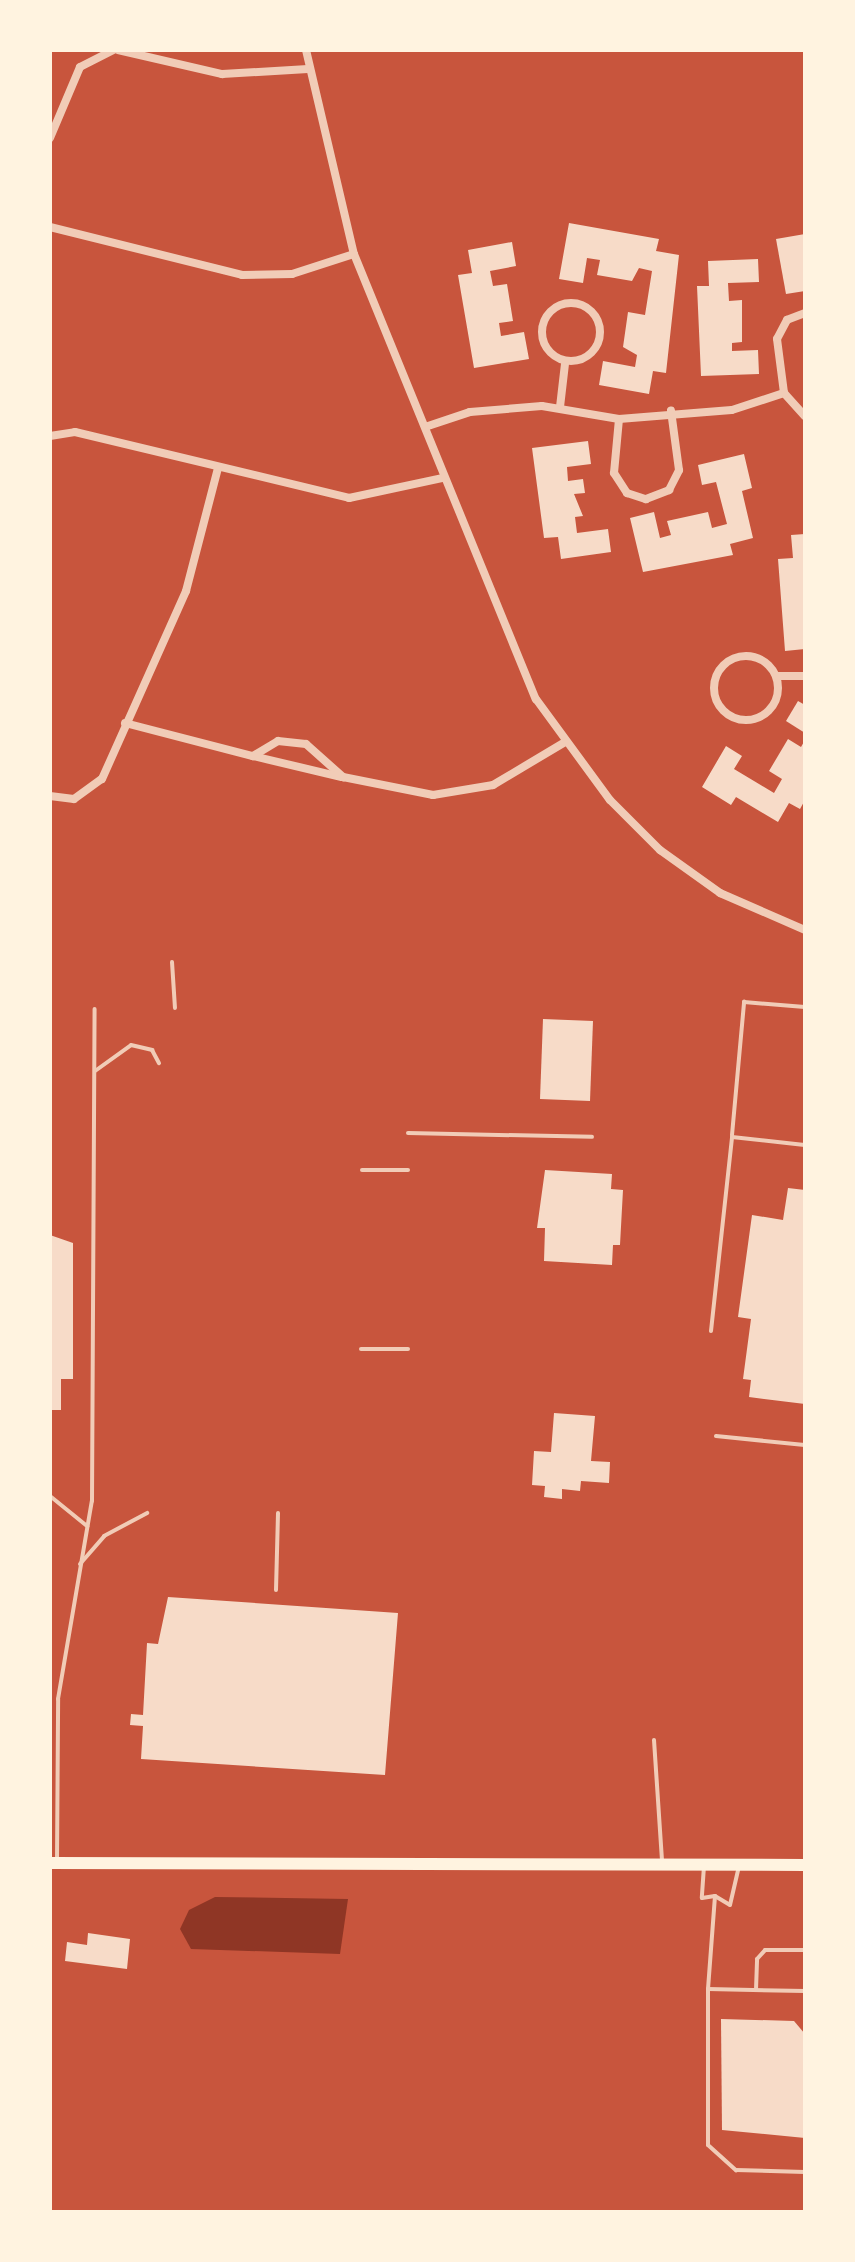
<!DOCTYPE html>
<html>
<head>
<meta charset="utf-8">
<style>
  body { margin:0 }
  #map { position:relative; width:855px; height:2262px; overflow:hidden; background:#c8553d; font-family:"Varela Round",sans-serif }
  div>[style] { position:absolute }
  .water>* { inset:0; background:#8f3625 }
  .building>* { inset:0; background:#f7dbc8 }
  .service>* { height:4px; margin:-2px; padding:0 2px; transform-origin:2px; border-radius:2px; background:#f1ccb7 }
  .minor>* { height:8px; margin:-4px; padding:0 4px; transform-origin:4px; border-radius:4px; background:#f1ccb7 }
  .minor>.ring { margin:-4px; padding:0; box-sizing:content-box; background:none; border:8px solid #f1ccb7; border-radius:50% }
  .primary>* { height:12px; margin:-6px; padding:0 6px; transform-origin:6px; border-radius:6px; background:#fff3e0 }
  span { translate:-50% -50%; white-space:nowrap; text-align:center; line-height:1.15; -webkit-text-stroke:9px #fff3e0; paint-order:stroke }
  .frame { position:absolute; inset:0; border:52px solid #fff3e0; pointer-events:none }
</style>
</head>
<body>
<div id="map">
  <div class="water">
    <i style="clip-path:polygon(215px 1897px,348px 1899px,340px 1954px,191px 1949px,180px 1929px,189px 1910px)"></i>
  </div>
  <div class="building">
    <i style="clip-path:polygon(569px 223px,659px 239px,656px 251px,679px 255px,666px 373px,653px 371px,649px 394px,599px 385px,603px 361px,635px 367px,637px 355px,623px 347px,628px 312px,645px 315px,652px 271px,639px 268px,632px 281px,597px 275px,600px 260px,587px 258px,583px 283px,559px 279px)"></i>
    <i style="clip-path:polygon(805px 234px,805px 291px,786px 294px,776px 239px)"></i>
    <i style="clip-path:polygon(512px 242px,516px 266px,490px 271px,493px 286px,507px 284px,513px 321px,499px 323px,501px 336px,524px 332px,529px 359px,474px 368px,458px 275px,472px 273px,468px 250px)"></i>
    <i style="clip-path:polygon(758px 259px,759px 282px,728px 283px,729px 301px,742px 300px,742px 342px,732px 343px,732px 351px,758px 350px,759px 374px,701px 376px,697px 286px,709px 286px,708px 261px)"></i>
    <i style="clip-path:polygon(588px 441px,591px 464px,567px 467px,568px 481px,583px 479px,585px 493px,574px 494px,583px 516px,575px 517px,577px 533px,608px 529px,611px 552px,561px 559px,558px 537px,544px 538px,532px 448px)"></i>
    <i style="clip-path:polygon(744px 454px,752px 488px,742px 491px,753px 538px,730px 544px,733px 555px,643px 572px,630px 518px,654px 512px,660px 538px,671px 535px,667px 521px,708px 512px,712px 528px,727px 524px,716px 482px,702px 485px,698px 465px)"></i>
    <i style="clip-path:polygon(805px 534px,805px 649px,785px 651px,778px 559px,793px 558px,791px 535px)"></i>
    <i style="clip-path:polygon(798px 701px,805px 705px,805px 733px,786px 721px)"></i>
    <i style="clip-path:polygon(788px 739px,801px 747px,805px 740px,805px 800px,800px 809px,789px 803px,778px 822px,736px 797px,731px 805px,702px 787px,726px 746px,742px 756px,734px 769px,774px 793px,782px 779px,769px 771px)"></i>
    <i style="clip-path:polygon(543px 1019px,593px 1021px,590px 1101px,540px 1099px)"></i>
    <i style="clip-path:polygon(545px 1170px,612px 1174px,611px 1189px,623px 1190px,620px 1245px,613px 1245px,612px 1265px,544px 1261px,545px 1228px,537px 1228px)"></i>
    <i style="clip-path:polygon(788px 1188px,805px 1190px,805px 1404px,749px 1397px,751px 1380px,743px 1379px,751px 1319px,738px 1317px,752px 1215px,783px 1220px)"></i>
    <i style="clip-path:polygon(50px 1235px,73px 1243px,73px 1379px,61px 1379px,61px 1410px,50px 1410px)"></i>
    <i style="clip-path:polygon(554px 1413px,595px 1416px,591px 1461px,610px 1462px,609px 1483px,581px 1481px,580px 1491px,562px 1489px,562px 1499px,544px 1497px,545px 1486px,532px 1485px,534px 1451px,551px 1452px)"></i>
    <i style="clip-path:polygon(168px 1597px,398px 1613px,385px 1775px,141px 1759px,143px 1726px,130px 1725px,131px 1714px,143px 1715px,147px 1643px,158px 1644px)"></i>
    <i style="clip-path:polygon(88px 1933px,130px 1939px,127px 1969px,65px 1961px,67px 1942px,87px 1945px)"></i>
    <i style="clip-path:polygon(721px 2019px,794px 2021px,805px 2034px,805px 2138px,722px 2130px)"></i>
  </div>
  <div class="service">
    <i style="left:172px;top:962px;width:46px;rotate:86.3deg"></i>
    <i style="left:95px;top:1071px;width:44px;rotate:-35.8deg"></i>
    <i style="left:131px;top:1045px;width:22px;rotate:13deg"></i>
    <i style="left:152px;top:1050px;width:15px;rotate:62deg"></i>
    <i style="left:408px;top:1133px;width:184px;rotate:1.2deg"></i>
    <i style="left:732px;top:1135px;width:134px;rotate:-84.8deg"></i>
    <i style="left:744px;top:1002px;width:61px;rotate:4.7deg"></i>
    <i style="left:362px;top:1170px;width:46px"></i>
    <i style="left:711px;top:1331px;width:195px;rotate:-83.8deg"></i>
    <i style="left:732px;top:1137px;width:73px;rotate:6.3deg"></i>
    <i style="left:361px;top:1349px;width:47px"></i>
    <i style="left:716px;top:1436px;width:89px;rotate:5.8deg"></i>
    <i style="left:50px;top:1496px;width:48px;rotate:39deg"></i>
    <i style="left:80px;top:1564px;width:37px;rotate:-49deg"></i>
    <i style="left:104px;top:1536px;width:49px;rotate:-28.1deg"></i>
    <i style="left:276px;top:1590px;width:77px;rotate:-88.5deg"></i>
    <i style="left:654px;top:1740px;width:122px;rotate:86.2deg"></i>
    <i style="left:57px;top:1861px;width:162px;rotate:-89.6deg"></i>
    <i style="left:58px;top:1699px;width:201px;rotate:-80.3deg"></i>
    <i style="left:92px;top:1501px;width:492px;rotate:-89.7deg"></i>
    <i style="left:704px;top:1866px;width:32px;rotate:94deg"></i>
    <i style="left:702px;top:1898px;width:13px;rotate:-9deg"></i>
    <i style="left:715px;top:1896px;width:17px;rotate:31deg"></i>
    <i style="left:730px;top:1905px;width:37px;rotate:-77deg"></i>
    <i style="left:715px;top:1896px;width:93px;rotate:94.3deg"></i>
    <i style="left:708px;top:1989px;width:97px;rotate:1.2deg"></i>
    <i style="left:708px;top:1989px;width:156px;rotate:90deg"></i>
    <i style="left:708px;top:2145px;width:38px;rotate:42deg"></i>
    <i style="left:736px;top:2170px;width:69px;rotate:1.7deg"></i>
    <i style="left:756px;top:1990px;width:31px;rotate:-88deg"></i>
    <i style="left:757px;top:1959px;width:12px;rotate:-48deg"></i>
    <i style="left:765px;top:1950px;width:40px"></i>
  </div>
  <div class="minor">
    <i style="left:118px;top:50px;width:107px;rotate:13deg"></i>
    <i style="left:222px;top:74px;width:86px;rotate:-3.3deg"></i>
    <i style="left:306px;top:50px;width:210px;rotate:76.8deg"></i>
    <i style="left:354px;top:254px;width:481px;rotate:67.8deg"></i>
    <i style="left:536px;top:699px;width:125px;rotate:53.8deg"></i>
    <i style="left:610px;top:800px;width:71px;rotate:45deg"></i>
    <i style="left:660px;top:850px;width:74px;rotate:35.6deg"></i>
    <i style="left:720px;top:893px;width:93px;rotate:23.5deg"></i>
    <i style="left:50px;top:138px;width:77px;rotate:-67.1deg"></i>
    <i style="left:80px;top:67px;width:37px;rotate:-27deg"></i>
    <i style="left:50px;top:227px;width:198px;rotate:14deg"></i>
    <i style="left:242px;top:275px;width:50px;rotate:-1.1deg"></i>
    <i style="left:292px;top:274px;width:65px;rotate:-17.9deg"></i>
    <i class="ring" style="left:542px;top:303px;width:50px;height:50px"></i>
    <i style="left:805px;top:313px;width:19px;rotate:159deg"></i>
    <i style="left:787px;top:320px;width:21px;rotate:118deg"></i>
    <i style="left:777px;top:339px;width:54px;rotate:82.6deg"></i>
    <i style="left:784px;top:393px;width:31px;rotate:48deg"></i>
    <i style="left:560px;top:407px;width:43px;rotate:-83.4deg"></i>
    <i style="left:619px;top:419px;width:54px;rotate:95.3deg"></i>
    <i style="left:614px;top:473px;width:24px;rotate:57deg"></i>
    <i style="left:627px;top:493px;width:20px;rotate:18deg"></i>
    <i style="left:646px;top:499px;width:25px;rotate:-21deg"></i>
    <i style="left:669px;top:490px;width:22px;rotate:-63deg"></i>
    <i style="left:679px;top:470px;width:60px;rotate:-97.7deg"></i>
    <i style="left:425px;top:427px;width:47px;rotate:-18.4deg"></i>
    <i style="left:470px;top:412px;width:72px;rotate:-4.8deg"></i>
    <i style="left:542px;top:406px;width:78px;rotate:9.6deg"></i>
    <i style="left:619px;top:419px;width:113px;rotate:-4.6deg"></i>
    <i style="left:732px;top:410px;width:55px;rotate:-18.1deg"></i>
    <i style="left:50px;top:436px;width:25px;rotate:-9deg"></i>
    <i style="left:75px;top:432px;width:282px;rotate:13.5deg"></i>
    <i style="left:349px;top:498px;width:95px;rotate:-12.1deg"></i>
    <i class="ring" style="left:714px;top:656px;width:56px;height:56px"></i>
    <i style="left:777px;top:676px;width:28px"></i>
    <i style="left:125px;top:723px;width:132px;rotate:14.5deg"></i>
    <i style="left:253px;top:756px;width:29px;rotate:-31deg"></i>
    <i style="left:278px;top:741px;width:28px;rotate:6deg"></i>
    <i style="left:306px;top:744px;width:50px;rotate:41.7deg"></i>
    <i style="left:343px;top:777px;width:92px;rotate:11.3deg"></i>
    <i style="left:433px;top:795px;width:61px;rotate:-9.5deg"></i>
    <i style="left:493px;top:785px;width:84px;rotate:-30.8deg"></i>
    <i style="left:253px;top:756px;width:90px;rotate:13.4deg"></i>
    <i style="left:50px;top:796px;width:24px;rotate:7deg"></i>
    <i style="left:74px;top:799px;width:34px;rotate:-36deg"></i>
    <i style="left:102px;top:779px;width:206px;rotate:-65.9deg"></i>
    <i style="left:186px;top:591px;width:127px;rotate:-75.4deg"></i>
  </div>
  <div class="primary">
    <i style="left:50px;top:1863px;width:755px;rotate:0.15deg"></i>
  </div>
  <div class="frame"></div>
</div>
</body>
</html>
